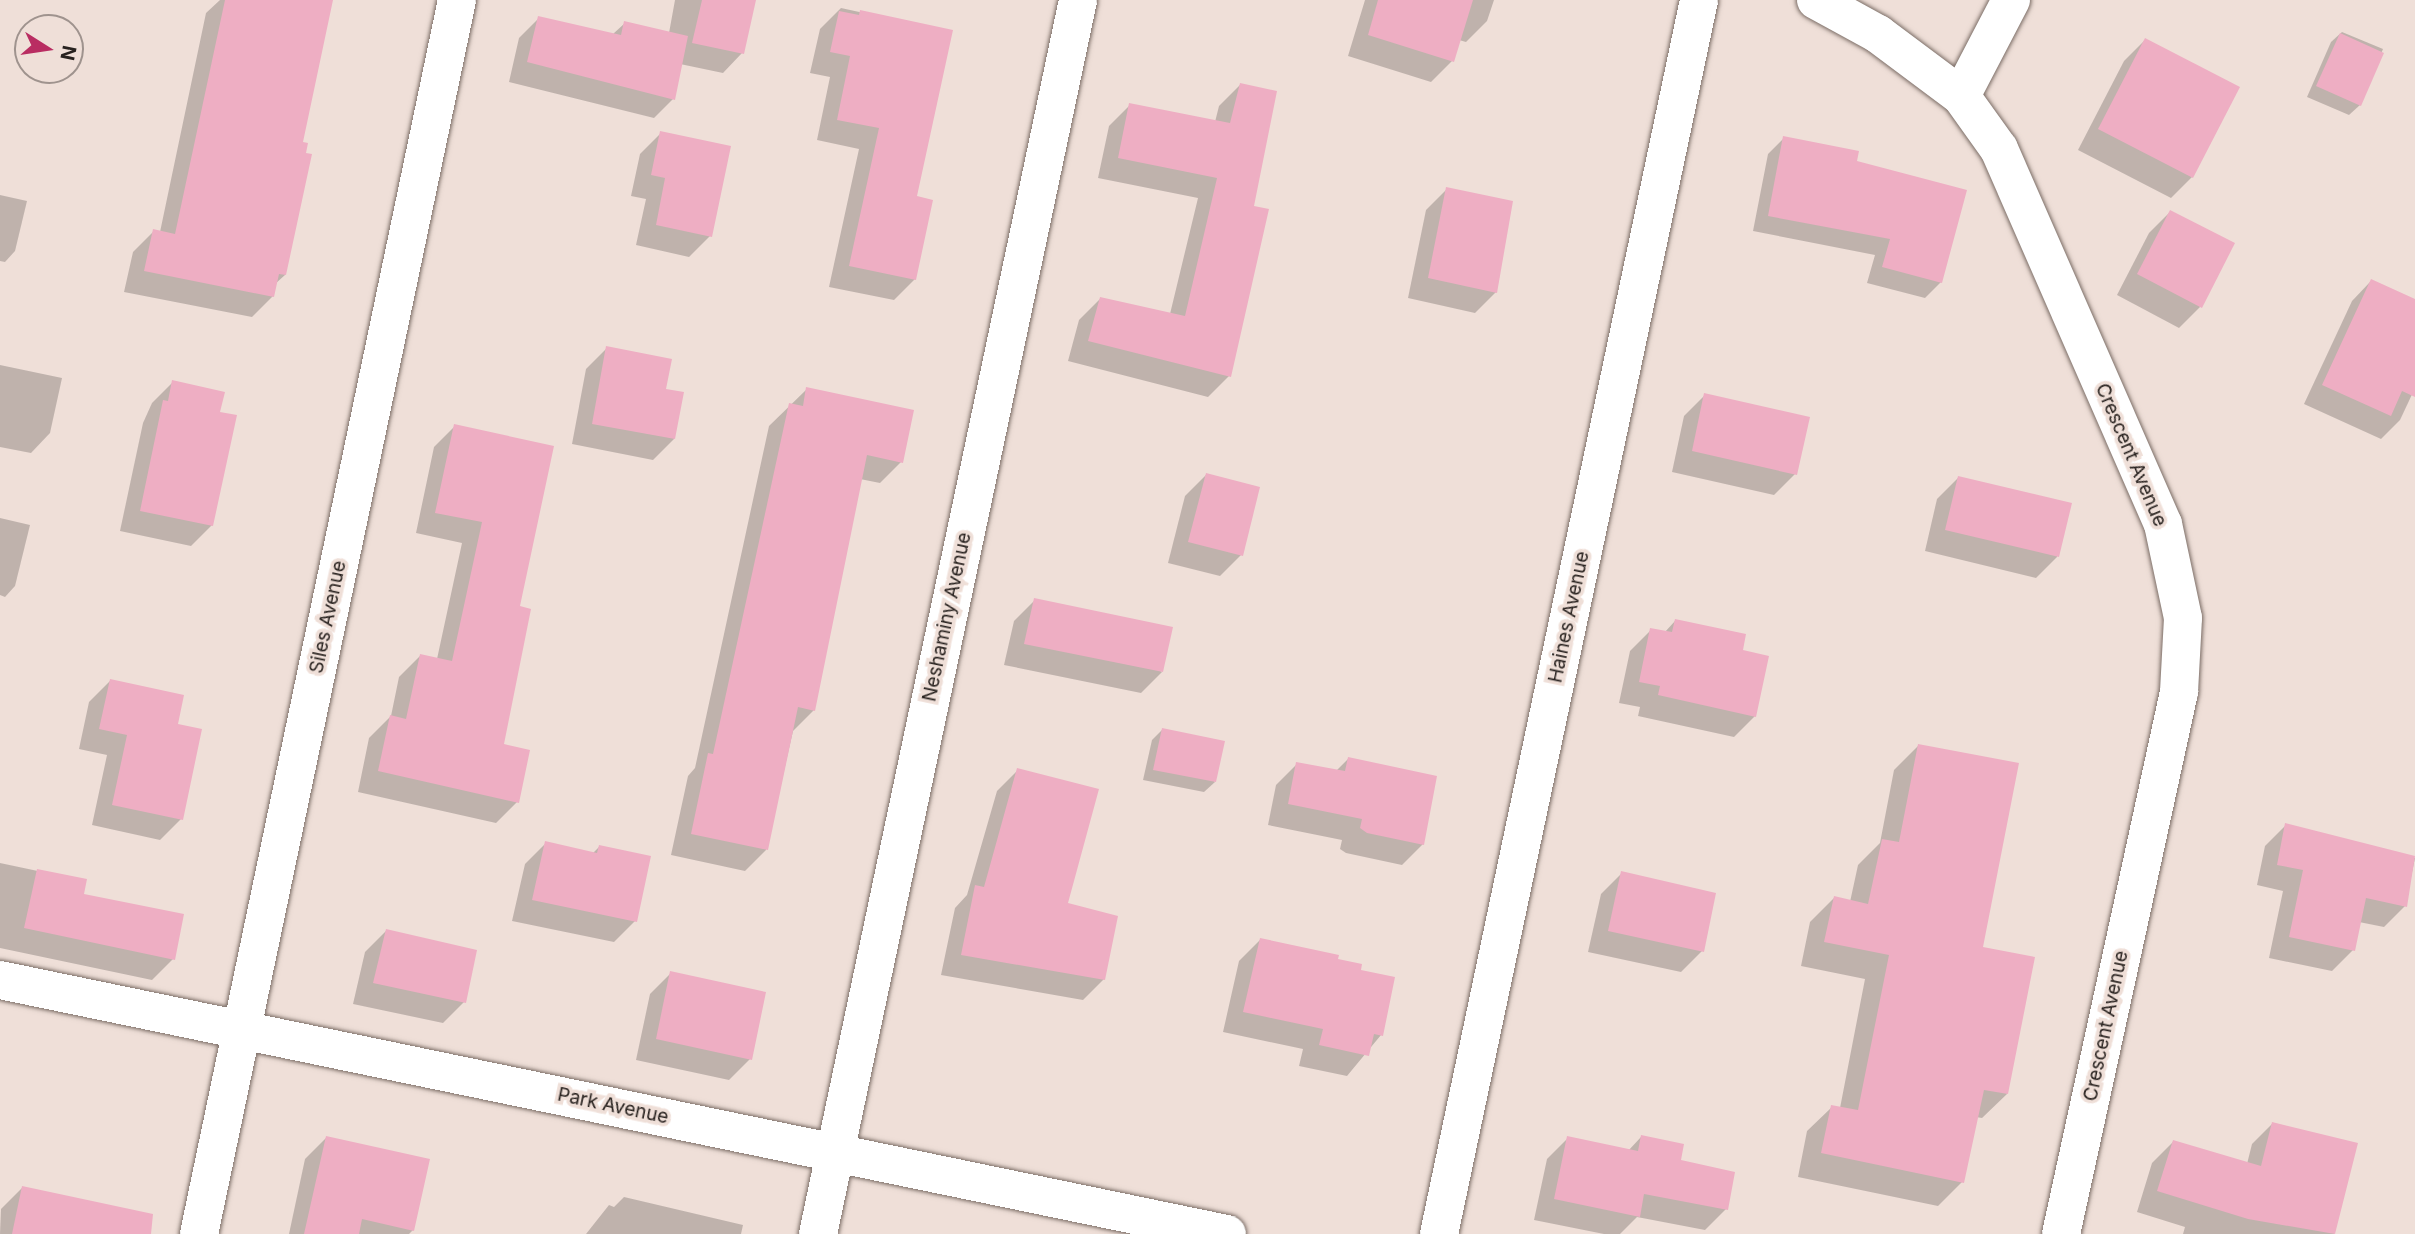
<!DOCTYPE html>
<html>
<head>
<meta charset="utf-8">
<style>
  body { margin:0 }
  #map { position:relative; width:2415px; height:1234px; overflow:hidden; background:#efdfd8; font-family:Inter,sans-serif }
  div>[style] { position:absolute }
  .shadow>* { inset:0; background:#0003 }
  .building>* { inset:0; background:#eeaec3 }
  .roads { filter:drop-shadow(0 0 2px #7b6d66) drop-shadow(0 0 2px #7b6d66) }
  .minor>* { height:38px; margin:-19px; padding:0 19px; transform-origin:19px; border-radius:19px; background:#fff }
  span { translate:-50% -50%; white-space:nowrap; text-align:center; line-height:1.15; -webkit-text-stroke:7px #efdfd8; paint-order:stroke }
  .street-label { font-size:19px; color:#28221f }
  .north { position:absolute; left:14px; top:14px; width:70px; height:70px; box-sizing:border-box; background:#efdfd8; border:2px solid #9f938e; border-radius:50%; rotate:102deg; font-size:19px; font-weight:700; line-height:28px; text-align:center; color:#28221f }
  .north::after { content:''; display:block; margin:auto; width:24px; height:32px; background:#b92d62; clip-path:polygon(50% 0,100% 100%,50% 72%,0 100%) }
</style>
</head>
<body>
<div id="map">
  <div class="shadow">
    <i style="clip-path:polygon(220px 0,332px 0,301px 143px,285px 275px,275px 284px,273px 296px,252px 317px,124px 292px,133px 252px,154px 231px,160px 232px,206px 13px)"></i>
    <i style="clip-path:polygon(675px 0,754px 0,742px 53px,723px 73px,680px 64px,673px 99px,654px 118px,509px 82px,519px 38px,539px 18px,613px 34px,625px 23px,669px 33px)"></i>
    <i style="clip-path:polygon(1365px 0,1494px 0,1487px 21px,1466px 42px,1459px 40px,1452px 61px,1431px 82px,1348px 56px)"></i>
    <i style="clip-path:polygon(841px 8px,951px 32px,915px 197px,915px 279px,894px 300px,829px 287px,859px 149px,817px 140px,830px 77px,810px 73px,820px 29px)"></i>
    <i style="clip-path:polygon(2342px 32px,2383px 49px,2360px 105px,2349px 115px,2307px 97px,2331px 42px)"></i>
    <i style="clip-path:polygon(2145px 40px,2192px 177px,2171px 198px,2078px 150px,2124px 61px)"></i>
    <i style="clip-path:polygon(1240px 85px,1252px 207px,1229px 376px,1208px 397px,1068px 361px,1079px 320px,1100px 299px,1170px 314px,1198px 198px,1098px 178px,1109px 126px,1130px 105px,1215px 122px,1219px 106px)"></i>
    <i style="clip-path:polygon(661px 133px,710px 236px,689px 257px,636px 245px,646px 199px,631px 196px,640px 154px)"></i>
    <i style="clip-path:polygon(1784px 138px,1855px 162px,1941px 282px,1925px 298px,1867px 283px,1875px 255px,1753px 231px,1768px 154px)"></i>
    <i style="clip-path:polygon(1447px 189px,1496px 292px,1475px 313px,1408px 298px,1426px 210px)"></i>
    <i style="clip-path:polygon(0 195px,27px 201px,15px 251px,5px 262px,0 261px)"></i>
    <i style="clip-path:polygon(2170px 212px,2200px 307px,2179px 328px,2117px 295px,2149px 233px)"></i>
    <i style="clip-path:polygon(2371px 281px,2415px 301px,2415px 388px,2400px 420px,2381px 439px,2304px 404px,2352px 301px)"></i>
    <i style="clip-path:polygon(607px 348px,664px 390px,674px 439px,653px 460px,572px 444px,586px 369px)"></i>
    <i style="clip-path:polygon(0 365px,62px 378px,50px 433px,31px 453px,0 447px)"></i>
    <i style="clip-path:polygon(173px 382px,212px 525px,191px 546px,120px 531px,143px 423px,152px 403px)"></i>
    <i style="clip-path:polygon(807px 389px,901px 462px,880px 483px,860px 479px,814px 710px,793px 731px,766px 850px,745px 871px,671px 855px,688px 776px,695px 768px,769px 426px)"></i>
    <i style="clip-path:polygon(1705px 395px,1795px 474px,1774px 495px,1672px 472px,1684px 416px)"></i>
    <i style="clip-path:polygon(455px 426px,518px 607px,502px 746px,517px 802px,496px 823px,358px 792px,369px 738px,391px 716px,399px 677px,420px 656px,437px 659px,462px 543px,416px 533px,434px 447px)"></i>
    <i style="clip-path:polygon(1206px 475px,1241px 555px,1220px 576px,1168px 563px,1185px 496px)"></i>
    <i style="clip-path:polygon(1958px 478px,2070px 504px,2057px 557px,2036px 578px,1925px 551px,1937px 499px)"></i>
    <i style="clip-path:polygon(0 518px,30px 525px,15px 586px,5px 597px,0 595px)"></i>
    <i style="clip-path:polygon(1035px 600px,1162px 672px,1141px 693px,1004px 665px,1014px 621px)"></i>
    <i style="clip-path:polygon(1675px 621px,1741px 651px,1755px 716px,1734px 737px,1638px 716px,1640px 707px,1619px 703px,1630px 651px,1651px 630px,1664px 633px)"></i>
    <i style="clip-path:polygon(110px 681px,176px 726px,181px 819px,160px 840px,92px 825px,107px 755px,79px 749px,89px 702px)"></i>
    <i style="clip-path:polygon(1162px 730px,1215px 782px,1204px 792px,1143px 780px,1152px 740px)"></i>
    <i style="clip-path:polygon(1919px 745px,1981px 948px,2007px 1094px,1982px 1118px,1976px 1117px,1962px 1182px,1938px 1206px,1798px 1177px,1807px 1131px,1832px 1107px,1840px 1108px,1865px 979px,1801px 966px,1810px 922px,1834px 898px,1850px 902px,1858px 865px,1880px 843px,1894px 770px)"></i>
    <i style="clip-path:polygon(1348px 759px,1423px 844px,1402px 865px,1346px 853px,1340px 849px,1342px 840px,1268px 825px,1276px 785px,1297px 764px,1336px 771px)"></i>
    <i style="clip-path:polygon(1018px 770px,1066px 904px,1104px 979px,1083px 1000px,941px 975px,955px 908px,967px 895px,997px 791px)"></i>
    <i style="clip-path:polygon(2286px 825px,2415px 858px,2405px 906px,2384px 927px,2359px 922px,2353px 950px,2332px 971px,2269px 958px,2283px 891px,2257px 885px,2265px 846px)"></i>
    <i style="clip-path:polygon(546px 843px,592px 854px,599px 847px,635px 921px,614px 942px,512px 921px,525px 864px)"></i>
    <i style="clip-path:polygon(0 863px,85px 881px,82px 895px,173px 959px,152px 980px,0 948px)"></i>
    <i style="clip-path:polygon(1622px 873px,1702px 951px,1681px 972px,1588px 952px,1601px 894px)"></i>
    <i style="clip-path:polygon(386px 931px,464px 1002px,443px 1023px,353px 1004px,365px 952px)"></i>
    <i style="clip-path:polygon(1260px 940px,1359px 971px,1381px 1035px,1347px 1076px,1299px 1066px,1303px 1049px,1223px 1032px,1239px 961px)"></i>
    <i style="clip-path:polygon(671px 973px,750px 1059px,729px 1080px,636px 1060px,650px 994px)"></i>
    <i style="clip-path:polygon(2273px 1123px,2356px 1145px,2334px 1234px,2183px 1234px,2185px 1227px,2137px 1212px,2152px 1163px,2173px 1142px,2247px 1164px,2252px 1144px)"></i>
    <i style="clip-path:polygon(1641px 1137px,1679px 1161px,1726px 1209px,1705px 1230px,1637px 1217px,1620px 1234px,1604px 1234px,1534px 1220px,1547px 1159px,1568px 1138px,1628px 1151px)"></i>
    <i style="clip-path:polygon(326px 1138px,413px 1230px,409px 1234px,289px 1234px,305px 1159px)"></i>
    <i style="clip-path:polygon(22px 1188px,93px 1234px,0 1234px,1px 1209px)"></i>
    <i style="clip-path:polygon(624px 1197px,743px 1225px,741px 1234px,586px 1234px,609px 1205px,614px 1207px)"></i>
  </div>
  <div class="building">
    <i style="clip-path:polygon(225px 0,333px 0,303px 142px,308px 143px,306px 153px,312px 154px,286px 275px,279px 274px,274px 297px,144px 271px,153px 229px,175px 234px)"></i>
    <i style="clip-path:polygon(702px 0,756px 0,744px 54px,692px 43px)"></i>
    <i style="clip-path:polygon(1378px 0,1473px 0,1454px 62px,1368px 35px)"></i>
    <i style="clip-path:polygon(860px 10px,953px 30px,917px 196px,933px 200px,916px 280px,849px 266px,879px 128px,837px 120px,850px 56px,830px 52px,839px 11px,859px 15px)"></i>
    <i style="clip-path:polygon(538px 16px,621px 35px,624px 21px,688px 36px,675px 100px,527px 62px)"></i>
    <i style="clip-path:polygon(2340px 33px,2384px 53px,2361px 106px,2316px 86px)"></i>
    <i style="clip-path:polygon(2145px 38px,2240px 87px,2193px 178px,2098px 129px)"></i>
    <i style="clip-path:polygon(1240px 83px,1277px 91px,1254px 206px,1269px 209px,1231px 377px,1088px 341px,1100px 297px,1185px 316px,1217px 178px,1118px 158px,1129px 103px,1230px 123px)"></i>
    <i style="clip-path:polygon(660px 131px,731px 146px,712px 237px,656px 225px,665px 178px,651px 175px)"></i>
    <i style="clip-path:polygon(1783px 136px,1859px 151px,1857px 161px,1967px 190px,1942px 283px,1882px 267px,1890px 239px,1768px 216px)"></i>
    <i style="clip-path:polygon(1446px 187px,1513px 201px,1497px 293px,1428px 278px)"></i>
    <i style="clip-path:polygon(2170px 210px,2235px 243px,2202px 308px,2137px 274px)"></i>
    <i style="clip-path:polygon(2371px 279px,2415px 299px,2415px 397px,2402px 391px,2391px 416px,2322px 385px)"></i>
    <i style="clip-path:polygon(606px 346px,672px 359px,666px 389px,684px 392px,675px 439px,592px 424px)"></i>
    <i style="clip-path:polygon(172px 380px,225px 392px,220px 412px,237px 415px,213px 526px,140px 511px,163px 400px,168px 401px)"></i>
    <i style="clip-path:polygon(806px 387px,914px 410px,903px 463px,867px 455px,815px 711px,798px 707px,768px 850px,691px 834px,708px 753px,713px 754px,789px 403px,803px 406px)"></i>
    <i style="clip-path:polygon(1704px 393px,1810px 417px,1797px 475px,1692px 451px)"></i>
    <i style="clip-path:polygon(454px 424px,554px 446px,520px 606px,531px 609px,504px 744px,530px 750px,519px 803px,378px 771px,390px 715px,406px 719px,420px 654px,452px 661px,482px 522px,435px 513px)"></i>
    <i style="clip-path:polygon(1206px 473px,1260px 487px,1243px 556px,1188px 542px)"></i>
    <i style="clip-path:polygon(1958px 476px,2072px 503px,2059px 557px,1945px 530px)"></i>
    <i style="clip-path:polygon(1034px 598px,1173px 627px,1163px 672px,1024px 644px)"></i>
    <i style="clip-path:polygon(1675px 619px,1746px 634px,1743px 650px,1769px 656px,1756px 717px,1658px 695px,1660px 686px,1639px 682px,1650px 628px,1672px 632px)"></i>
    <i style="clip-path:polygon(110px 679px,184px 695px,178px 724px,202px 729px,183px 820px,112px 805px,127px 735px,99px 729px)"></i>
    <i style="clip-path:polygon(1162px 728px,1225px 741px,1216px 782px,1153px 770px)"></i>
    <i style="clip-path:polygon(1918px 744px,2019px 763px,1983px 947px,2035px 957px,2008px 1094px,1984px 1090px,1964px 1183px,1821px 1153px,1831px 1105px,1858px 1110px,1889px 955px,1824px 942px,1834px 896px,1868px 904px,1882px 839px,1899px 842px)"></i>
    <i style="clip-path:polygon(1348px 757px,1437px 776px,1424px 845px,1367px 833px,1360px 828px,1362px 819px,1288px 804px,1296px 762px,1345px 771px)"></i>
    <i style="clip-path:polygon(1017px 768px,1099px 789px,1068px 903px,1118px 916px,1105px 980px,961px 955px,975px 885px,984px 887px)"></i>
    <i style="clip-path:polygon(2285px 823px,2415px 856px,2407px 907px,2366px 898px,2355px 951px,2289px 937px,2303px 870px,2277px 865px)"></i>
    <i style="clip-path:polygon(545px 841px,597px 853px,599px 845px,651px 856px,637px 922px,532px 900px)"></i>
    <i style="clip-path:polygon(37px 869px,87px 879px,84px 894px,184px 914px,175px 960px,24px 928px)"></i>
    <i style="clip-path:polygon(1621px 871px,1716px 893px,1704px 952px,1608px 931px)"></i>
    <i style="clip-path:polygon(386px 929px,477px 950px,466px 1003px,373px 983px)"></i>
    <i style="clip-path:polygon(1260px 938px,1339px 955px,1338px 959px,1362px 964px,1361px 970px,1395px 977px,1383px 1036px,1374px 1034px,1369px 1056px,1319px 1045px,1323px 1029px,1243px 1012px)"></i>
    <i style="clip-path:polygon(670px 971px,766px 992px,752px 1060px,656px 1039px)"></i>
    <i style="clip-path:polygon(2272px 1122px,2358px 1143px,2335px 1234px,2248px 1219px,2157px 1191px,2173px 1140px,2261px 1166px)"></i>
    <i style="clip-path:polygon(1641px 1135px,1684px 1144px,1681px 1160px,1735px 1172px,1728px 1210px,1644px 1194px,1640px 1217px,1554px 1199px,1567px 1136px,1638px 1151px)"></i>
    <i style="clip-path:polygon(326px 1136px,430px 1159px,414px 1231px,362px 1219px,359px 1234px,304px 1234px)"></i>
    <i style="clip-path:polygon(22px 1186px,153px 1214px,151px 1234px,12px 1234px)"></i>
  </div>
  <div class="roads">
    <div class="minor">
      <i style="left:1816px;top:0;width:71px;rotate:28.7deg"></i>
      <i style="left:1878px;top:34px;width:104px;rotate:36.8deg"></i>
      <i style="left:2011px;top:0;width:108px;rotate:117.5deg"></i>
      <i style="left:1961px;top:96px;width:65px;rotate:54.4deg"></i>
      <i style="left:1999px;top:149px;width:409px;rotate:66.4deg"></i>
      <i style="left:2163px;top:524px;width:96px;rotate:78deg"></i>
      <i style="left:2183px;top:618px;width:74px;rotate:93.1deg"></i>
      <i style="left:2179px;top:692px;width:555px;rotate:102.28deg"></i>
      <i style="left:0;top:980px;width:1253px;rotate:11.7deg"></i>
      <i style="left:199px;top:1234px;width:1261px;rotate:-78.19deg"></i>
      <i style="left:818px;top:1234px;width:1261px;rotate:-78.1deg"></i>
      <i style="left:1439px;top:1234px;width:1261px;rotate:-78.1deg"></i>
    </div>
  </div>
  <div class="street-label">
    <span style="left:2131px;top:455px;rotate:67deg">Crescent Avenue</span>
    <span style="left:328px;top:617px;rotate:-78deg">Siles Avenue</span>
    <span style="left:947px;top:617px;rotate:-78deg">Neshaminy Avenue</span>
    <span style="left:1569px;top:617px;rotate:-78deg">Haines Avenue</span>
    <span style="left:2106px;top:1026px;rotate:-78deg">Crescent Avenue</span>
    <span style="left:613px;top:1106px;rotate:12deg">Park Avenue</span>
  </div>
  <div class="north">N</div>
</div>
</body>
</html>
